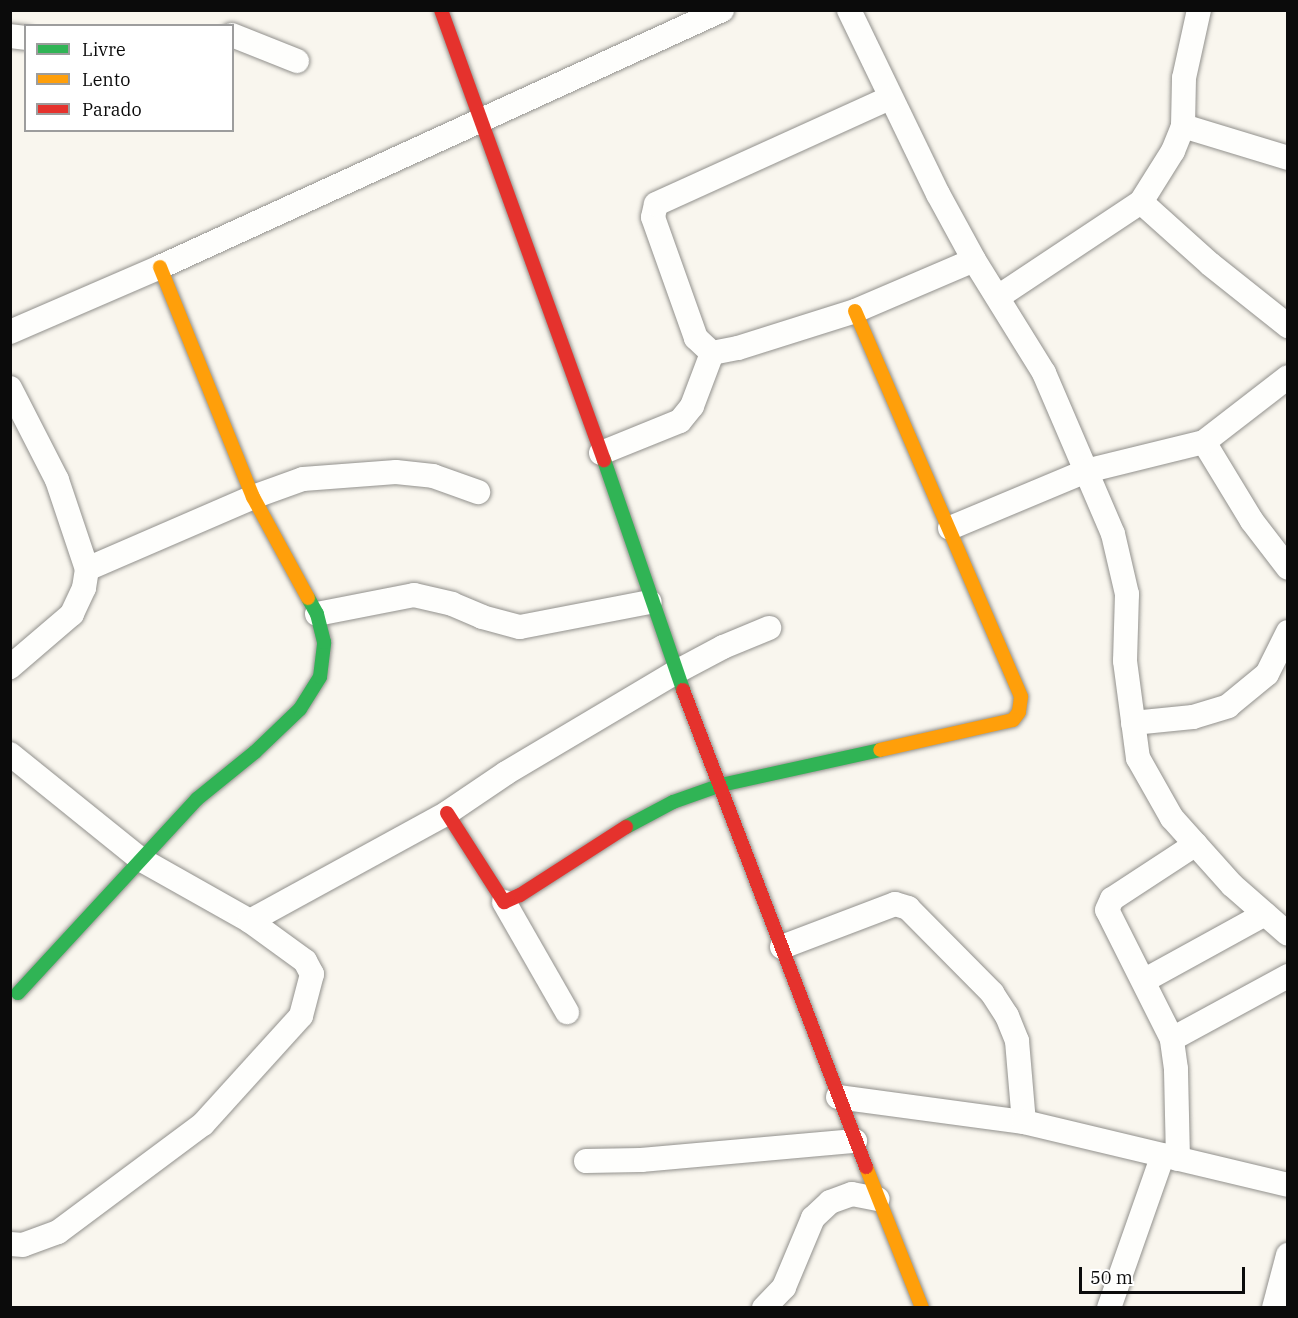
<!DOCTYPE html>
<html>
<head>
<meta charset="utf-8">
<style>
  body { margin:0 }
  #map { position:relative; width:1298px; height:1318px; overflow:hidden; background:#f9f6ee; font-family:"IBM Plex Serif",serif }
  div>[style] { position:absolute }
  .roads { filter:drop-shadow(0 0 2px #92918d) drop-shadow(0 0 2px #92918d) }
  .street>* { height:24px; margin:-12px; padding:0 12px; transform-origin:12px; border-radius:12px; background:#fefefc }
  .fast>* { height:14px; margin:-7px; padding:0 7px; transform-origin:7px; border-radius:7px; background:#30b455 }
  .slow>* { height:14px; margin:-7px; padding:0 7px; transform-origin:7px; border-radius:7px; background:#ff9f0a }
  .jam>* { height:14px; margin:-7px; padding:0 7px; transform-origin:7px; border-radius:7px; background:#e5322d }
  span { translate:-50% -50%; white-space:nowrap; text-align:center; line-height:1.15; -webkit-text-stroke:6px #fff; paint-order:stroke }
  .frame { position:absolute; inset:0; border:12px solid #0b0b0b; pointer-events:none }
  .legend { position:absolute; left:24px; top:24px; width:210px; height:108px; box-sizing:border-box; background:#fff; border:2px solid #9d9d9d; margin:0; padding:8px 10px; list-style:none; font-size:18px; color:#0b0b0b }
  .legend li { display:flex; align-items:center; gap:12px; height:30px }
  .legend b { width:30px; border:2px solid #9d9d9d }
  .scale { position:absolute; left:1079px; top:1267px; width:166px; height:27px; box-sizing:border-box; border:3px solid #0b0b0b; border-top:0; padding-left:8px; font-size:18px; line-height:21px; white-space:nowrap; color:#0b0b0b; -webkit-text-stroke:4px #fff; paint-order:stroke }
</style>
</head>
<body>
<div id="map">
  <div class="roads">
    <div class="street">
      <i style="left:849px;top:10px;width:204px;rotate:64.2deg"></i>
      <i style="left:938px;top:194px;width:75px;rotate:61.4deg"></i>
      <i style="left:974px;top:260px;width:133px;rotate:58.2deg"></i>
      <i style="left:1044px;top:373px;width:175px;rotate:66.8deg"></i>
      <i style="left:1113px;top:534px;width:62px;rotate:76.9deg"></i>
      <i style="left:1127px;top:594px;width:67px;rotate:91.7deg"></i>
      <i style="left:1125px;top:661px;width:98px;rotate:82.4deg"></i>
      <i style="left:1138px;top:758px;width:69px;rotate:60.5deg"></i>
      <i style="left:1172px;top:818px;width:90px;rotate:48.2deg"></i>
      <i style="left:1232px;top:885px;width:74px;rotate:41.2deg"></i>
      <i style="left:232px;top:35px;width:70px;rotate:21.8deg"></i>
      <i style="left:10px;top:36px;width:16px;rotate:7deg"></i>
      <i style="left:1183px;top:126px;width:110px;rotate:16.9deg"></i>
      <i style="left:1141px;top:202px;width:93px;rotate:41.9deg"></i>
      <i style="left:1210px;top:264px;width:100px;rotate:38.5deg"></i>
      <i style="left:998px;top:297px;width:172px;rotate:-33.6deg"></i>
      <i style="left:1141px;top:202px;width:60px;rotate:-57.9deg"></i>
      <i style="left:1173px;top:151px;width:27px;rotate:-68deg"></i>
      <i style="left:1183px;top:126px;width:48px;rotate:-88.8deg"></i>
      <i style="left:1184px;top:78px;width:70px;rotate:-77.6deg"></i>
      <i style="left:10px;top:332px;width:163px;rotate:-23.4deg"></i>
      <i style="left:160px;top:267px;width:618px;rotate:-24.57deg"></i>
      <i style="left:712px;top:353px;width:22px;rotate:-137deg"></i>
      <i style="left:696px;top:338px;width:128px;rotate:-109.6deg"></i>
      <i style="left:653px;top:217px;width:13px;rotate:-77deg"></i>
      <i style="left:656px;top:204px;width:257px;rotate:-24.4deg"></i>
      <i style="left:712px;top:353px;width:26px;rotate:-11deg"></i>
      <i style="left:738px;top:348px;width:123px;rotate:-17.5deg"></i>
      <i style="left:855px;top:311px;width:129px;rotate:-23.2deg"></i>
      <i style="left:10px;top:388px;width:103px;rotate:62.9deg"></i>
      <i style="left:57px;top:480px;width:94px;rotate:71.4deg"></i>
      <i style="left:87px;top:569px;width:19px;rotate:99deg"></i>
      <i style="left:84px;top:588px;width:29px;rotate:115deg"></i>
      <i style="left:72px;top:614px;width:82px;rotate:139.5deg"></i>
      <i style="left:1204px;top:442px;width:92px;rotate:58.7deg"></i>
      <i style="left:1252px;top:521px;width:59px;rotate:52.5deg"></i>
      <i style="left:601px;top:453px;width:85px;rotate:-22.1deg"></i>
      <i style="left:680px;top:421px;width:19px;rotate:-51deg"></i>
      <i style="left:692px;top:406px;width:57px;rotate:-69.3deg"></i>
      <i style="left:950px;top:528px;width:147px;rotate:-22.7deg"></i>
      <i style="left:1086px;top:471px;width:122px;rotate:-13.8deg"></i>
      <i style="left:1204px;top:442px;width:106px;rotate:-37.7deg"></i>
      <i style="left:87px;top:569px;width:181px;rotate:-23.4deg"></i>
      <i style="left:253px;top:497px;width:53px;rotate:-19.8deg"></i>
      <i style="left:303px;top:479px;width:93px;rotate:-4.3deg"></i>
      <i style="left:396px;top:472px;width:37px;rotate:6deg"></i>
      <i style="left:433px;top:476px;width:48px;rotate:19.6deg"></i>
      <i style="left:317px;top:614px;width:99px;rotate:-11.1deg"></i>
      <i style="left:414px;top:595px;width:39px;rotate:13deg"></i>
      <i style="left:452px;top:604px;width:33px;rotate:23deg"></i>
      <i style="left:482px;top:617px;width:39px;rotate:15deg"></i>
      <i style="left:520px;top:627px;width:132px;rotate:-10.9deg"></i>
      <i style="left:1133px;top:723px;width:60px;rotate:-5.7deg"></i>
      <i style="left:1193px;top:717px;width:37px;rotate:-17deg"></i>
      <i style="left:1228px;top:706px;width:50px;rotate:-39.4deg"></i>
      <i style="left:1267px;top:674px;width:47px;rotate:-63.4deg"></i>
      <i style="left:10px;top:754px;width:167px;rotate:38.9deg"></i>
      <i style="left:140px;top:859px;width:126px;rotate:29.4deg"></i>
      <i style="left:250px;top:921px;width:68px;rotate:36deg"></i>
      <i style="left:305px;top:961px;width:15px;rotate:62deg"></i>
      <i style="left:312px;top:974px;width:43px;rotate:104.7deg"></i>
      <i style="left:301px;top:1016px;width:146px;rotate:132.2deg"></i>
      <i style="left:203px;top:1124px;width:181px;rotate:143.3deg"></i>
      <i style="left:58px;top:1232px;width:37px;rotate:160deg"></i>
      <i style="left:23px;top:1245px;width:13px;rotate:-176deg"></i>
      <i style="left:504px;top:902px;width:127px;rotate:60.2deg"></i>
      <i style="left:250px;top:921px;width:225px;rotate:-28.7deg"></i>
      <i style="left:447px;top:813px;width:71px;rotate:-34.1deg"></i>
      <i style="left:506px;top:773px;width:198px;rotate:-30.7deg"></i>
      <i style="left:676px;top:672px;width:53px;rotate:-28deg"></i>
      <i style="left:723px;top:647px;width:50px;rotate:-22.4deg"></i>
      <i style="left:782px;top:947px;width:121px;rotate:-20.8deg"></i>
      <i style="left:895px;top:904px;width:14px;rotate:17deg"></i>
      <i style="left:908px;top:908px;width:120px;rotate:45.3deg"></i>
      <i style="left:992px;top:993px;width:27px;rotate:57deg"></i>
      <i style="left:1007px;top:1016px;width:27px;rotate:68deg"></i>
      <i style="left:1017px;top:1041px;width:81px;rotate:85.1deg"></i>
      <i style="left:1145px;top:980px;width:137px;rotate:-28.8deg"></i>
      <i style="left:1172px;top:1039px;width:132px;rotate:-28.5deg"></i>
      <i style="left:838px;top:1097px;width:188px;rotate:7.7deg"></i>
      <i style="left:1024px;top:1122px;width:271px;rotate:13.4deg"></i>
      <i style="left:1178px;top:1159px;width:90px;rotate:-91.3deg"></i>
      <i style="left:1176px;top:1069px;width:30px;rotate:-98deg"></i>
      <i style="left:1172px;top:1039px;width:144px;rotate:-116.7deg"></i>
      <i style="left:1107px;top:910px;width:12px;rotate:-66deg"></i>
      <i style="left:1112px;top:899px;width:100px;rotate:-33.2deg"></i>
      <i style="left:586px;top:1161px;width:55px;rotate:-1deg"></i>
      <i style="left:641px;top:1160px;width:215px;rotate:-5.1deg"></i>
      <i style="left:764px;top:1308px;width:29px;rotate:-46deg"></i>
      <i style="left:784px;top:1287px;width:75px;rotate:-67.2deg"></i>
      <i style="left:813px;top:1218px;width:23px;rotate:-43deg"></i>
      <i style="left:830px;top:1202px;width:23px;rotate:-20deg"></i>
      <i style="left:852px;top:1194px;width:26px;rotate:11deg"></i>
      <i style="left:1109px;top:1308px;width:162px;rotate:-70.6deg"></i>
      <i style="left:1274px;top:1308px;width:55px;rotate:-75.2deg"></i>
    </div>
    <div class="fast">
      <i style="left:604px;top:460px;width:243px;rotate:71deg"></i>
      <i style="left:626px;top:827px;width:53px;rotate:-28deg"></i>
      <i style="left:673px;top:802px;width:51px;rotate:-19.5deg"></i>
      <i style="left:721px;top:785px;width:163px;rotate:-12.4deg"></i>
      <i style="left:18px;top:993px;width:264px;rotate:-47.3deg"></i>
      <i style="left:197px;top:799px;width:75px;rotate:-39deg"></i>
      <i style="left:255px;top:752px;width:62px;rotate:-43.7deg"></i>
      <i style="left:300px;top:709px;width:38px;rotate:-58deg"></i>
      <i style="left:320px;top:677px;width:35px;rotate:-83deg"></i>
      <i style="left:324px;top:642px;width:29px;rotate:-104deg"></i>
      <i style="left:317px;top:614px;width:18px;rotate:-119deg"></i>
    </div>
    <div class="slow">
      <i style="left:160px;top:267px;width:248px;rotate:68deg"></i>
      <i style="left:253px;top:497px;width:115px;rotate:61.4deg"></i>
      <i style="left:855px;top:311px;width:420px;rotate:66.7deg"></i>
      <i style="left:1021px;top:697px;width:15px;rotate:98deg"></i>
      <i style="left:1019px;top:712px;width:10px;rotate:127deg"></i>
      <i style="left:1013px;top:720px;width:136px;rotate:167.3deg"></i>
      <i style="left:866px;top:1167px;width:152px;rotate:68.3deg"></i>
    </div>
    <div class="jam">
      <i style="left:441px;top:10px;width:479px;rotate:70.1deg"></i>
      <i style="left:683px;top:690px;width:511px;rotate:69.01deg"></i>
      <i style="left:447px;top:813px;width:106px;rotate:57.4deg"></i>
      <i style="left:504px;top:902px;width:17px;rotate:-24deg"></i>
      <i style="left:520px;top:895px;width:126px;rotate:-32.7deg"></i>
    </div>
  </div>
  <div class="frame"></div>
  <ul class="legend">
  <li><b style="height:8px;background:#30b455"></b>Livre</li>
  <li><b style="height:8px;background:#ff9f0a"></b>Lento</li>
  <li><b style="height:8px;background:#e5322d"></b>Parado</li>
  </ul>
  <div class="scale">50 m</div>
</div>
</body>
</html>
